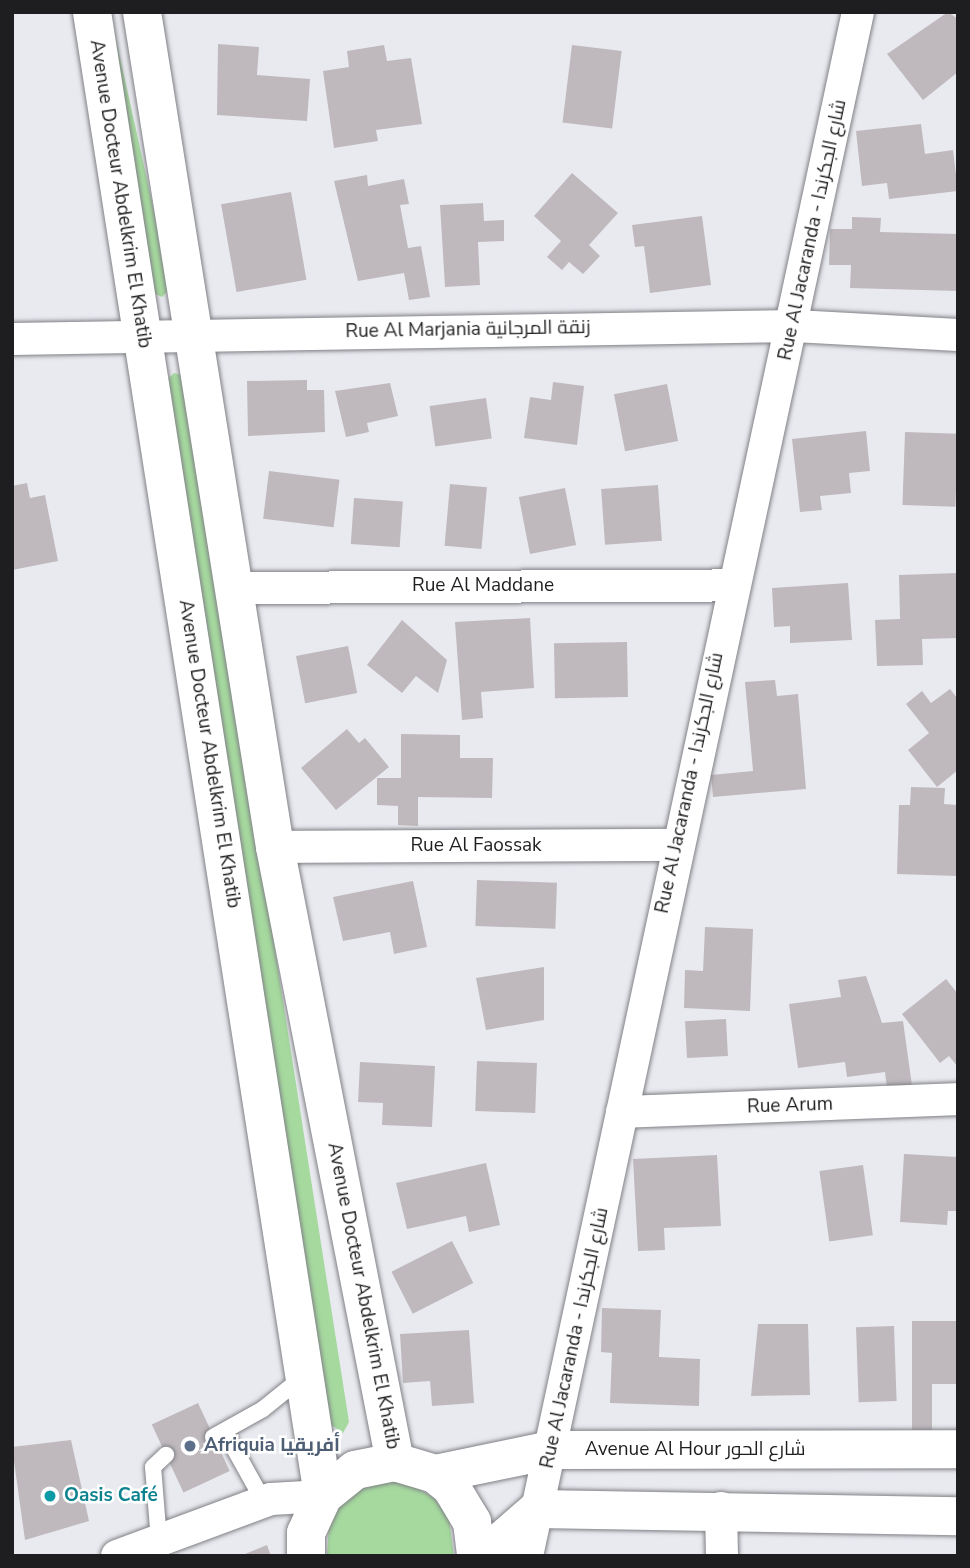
<!DOCTYPE html>
<html>
<head>
<meta charset="utf-8">
<style>
  body { margin:0 }
  #map { position:relative; width:970px; height:1568px; overflow:hidden; background:#e9eaf0; font-family:"Nunito Sans",Cairo,sans-serif }
  div>[style] { position:absolute }
  .green>* { inset:0; background:#a5d99e }
  .building>* { inset:0; background:#bfb9be; transform-origin:0 0 }
  .roads { filter:drop-shadow(0 0 2px #808186) drop-shadow(0 0 2px #808186) }
  .service>* { height:16px; margin:-8px; padding:0 8px; transform-origin:8px; border-radius:8px; background:#fff }
  .minor>* { height:32px; margin:-16px; padding:0 16px; transform-origin:16px; border-radius:16px; background:#fff }
  .tertiary>* { height:38px; margin:-19px; padding:0 19px; transform-origin:19px; border-radius:19px; background:#fff }
  .secondary>* { height:38px; margin:-19px; padding:0 19px; transform-origin:19px; border-radius:19px; background:#fff }
  .dots>* { width:19px; height:19px; translate:-50% -50%; box-sizing:border-box; border:4px solid #fff; border-radius:50% }
  span { translate:-50% -50%; white-space:nowrap; text-align:center; line-height:1.15; -webkit-text-stroke:5px #fff; paint-order:stroke }
  .street-label { font-size:19px; color:#1e1e20 }
  .service-label { font-size:19px; color:#4e5e75; font-weight:700 }
  .left { translate:0 -50%; text-align:left }
  .culture-label { font-size:19px; color:#0d838f; font-weight:700 }
  .frame { position:absolute; inset:0; border:14px solid #1e1e20; pointer-events:none }
</style>
</head>
<body>
<div id="map">
  <div class="green">
    <i style="clip-path:polygon(110px 12px,171px 288px,162px 297px,153px 293px)"></i>
    <i style="clip-path:polygon(174px 373px,182px 375px,234px 688px,349px 1422px,343px 1433px,331px 1425px,168px 379px)"></i>
    <i style="clip-path:polygon(387px 1481px,412px 1485px,434px 1498px,449px 1518px,454px 1556px,327px 1556px,329px 1525px,342px 1503px,362px 1487px)"></i>
  </div>
  <div class="building">
    <i style="clip-path:polygon(948px 12px,958px 19px,958px 72px,923px 100px,887px 54px)"></i>
    <i style="clip-path:polygon(218px 44px,259px 47px,257px 75px,310px 79px,307px 121px,217px 115px)"></i>
    <i style="clip-path:polygon(384px 45px,387px 61px,411px 58px,422px 124px,376px 130px,378px 141px,334px 148px,323px 71px,349px 67px,347px 51px)"></i>
    <i style="left:572px;top:45px;width:50px;height:78px;rotate:7deg"></i>
    <i style="clip-path:polygon(921px 124px,925px 154px,953px 150px,958px 191px,889px 199px,887px 183px,862px 186px,856px 131px)"></i>
    <i style="clip-path:polygon(572px 173px,618px 213px,589px 245px,600px 256px,583px 274px,569px 262px,562px 270px,547px 257px,561px 241px,534px 216px)"></i>
    <i style="clip-path:polygon(367px 175px,368px 186px,404px 179px,409px 204px,400px 205px,408px 248px,421px 246px,430px 297px,409px 300px,404px 273px,358px 281px,334px 181px)"></i>
    <i style="left:291px;top:192px;width:89px;height:71px;rotate:80deg"></i>
    <i style="clip-path:polygon(483px 203px,484px 221px,504px 220px,504px 241px,478px 242px,480px 285px,445px 287px,440px 205px)"></i>
    <i style="clip-path:polygon(702px 216px,711px 285px,650px 293px,644px 246px,635px 247px,632px 225px)"></i>
    <i style="clip-path:polygon(852px 217px,881px 218px,880px 232px,958px 234px,958px 291px,850px 288px,851px 265px,829px 265px,830px 229px,852px 229px)"></i>
    <i style="clip-path:polygon(307px 380px,307px 390px,324px 390px,325px 432px,248px 436px,247px 381px)"></i>
    <i style="clip-path:polygon(553px 382px,584px 386px,577px 445px,524px 438px,530px 397px,551px 400px)"></i>
    <i style="clip-path:polygon(390px 383px,398px 416px,367px 423px,369px 432px,346px 437px,335px 391px)"></i>
    <i style="left:667px;top:384px;width:58px;height:54px;rotate:79deg"></i>
    <i style="left:486px;top:398px;width:41px;height:57px;rotate:82deg"></i>
    <i style="clip-path:polygon(866px 431px,870px 471px,849px 473px,851px 493px,820px 496px,822px 510px,800px 512px,792px 439px)"></i>
    <i style="left:905px;top:432px;width:53px;height:73px;rotate:2deg"></i>
    <i style="left:269px;top:471px;width:71px;height:48px;rotate:7deg"></i>
    <i style="clip-path:polygon(27px 483px,30px 498px,45px 495px,58px 561px,12px 570px,12px 486px)"></i>
    <i style="left:450px;top:484px;width:37px;height:62px;rotate:5deg"></i>
    <i style="left:658px;top:485px;width:56px;height:57px;rotate:86deg"></i>
    <i style="left:565px;top:488px;width:58px;height:47px;rotate:79deg"></i>
    <i style="left:354px;top:498px;width:49px;height:46px;rotate:4deg"></i>
    <i style="clip-path:polygon(958px 573px,958px 638px,922px 639px,923px 665px,877px 666px,875px 620px,900px 619px,899px 575px)"></i>
    <i style="clip-path:polygon(848px 583px,852px 640px,790px 643px,790px 626px,774px 627px,772px 588px)"></i>
    <i style="clip-path:polygon(530px 618px,534px 688px,481px 692px,483px 718px,462px 720px,455px 622px)"></i>
    <i style="clip-path:polygon(402px 620px,447px 660px,438px 693px,416px 676px,402px 693px,367px 665px)"></i>
    <i style="left:627px;top:642px;width:55px;height:73px;rotate:89deg"></i>
    <i style="left:348px;top:646px;width:48px;height:53px;rotate:79deg"></i>
    <i style="clip-path:polygon(775px 680px,777px 696px,798px 694px,806px 789px,713px 797px,711px 775px,753px 771px,745px 682px)"></i>
    <i style="clip-path:polygon(950px 689px,958px 699px,958px 770px,937px 787px,908px 750px,929px 733px,906px 704px,922px 691px,931px 703px)"></i>
    <i style="clip-path:polygon(347px 729px,359px 743px,365px 738px,389px 767px,336px 810px,301px 768px)"></i>
    <i style="clip-path:polygon(401px 734px,460px 735px,460px 758px,493px 758px,492px 798px,418px 797px,418px 826px,398px 825px,398px 806px,377px 805px,377px 778px,401px 778px)"></i>
    <i style="clip-path:polygon(911px 787px,945px 788px,944px 804px,958px 805px,958px 876px,897px 874px,899px 805px,910px 805px)"></i>
    <i style="left:477px;top:880px;width:80px;height:46px;rotate:2deg"></i>
    <i style="clip-path:polygon(413px 881px,427px 947px,394px 954px,390px 932px,343px 941px,333px 897px)"></i>
    <i style="clip-path:polygon(705px 927px,753px 929px,750px 1011px,684px 1008px,685px 970px,703px 971px)"></i>
    <i style="clip-path:polygon(544px 967px,544px 1020px,486px 1030px,476px 978px)"></i>
    <i style="clip-path:polygon(866px 976px,882px 1023px,903px 1021px,913px 1093px,888px 1096px,885px 1072px,847px 1077px,845px 1062px,798px 1068px,789px 1004px,841px 997px,838px 980px)"></i>
    <i style="clip-path:polygon(946px 979px,958px 994px,958px 1067px,949px 1056px,940px 1063px,902px 1014px)"></i>
    <i style="left:726px;top:1019px;width:37px;height:41px;rotate:87deg"></i>
    <i style="left:477px;top:1061px;width:60px;height:50px;rotate:2deg"></i>
    <i style="clip-path:polygon(360px 1062px,435px 1066px,432px 1127px,382px 1125px,383px 1103px,358px 1102px)"></i>
    <i style="clip-path:polygon(904px 1154px,958px 1157px,958px 1211px,948px 1211px,947px 1225px,900px 1222px)"></i>
    <i style="clip-path:polygon(717px 1155px,721px 1226px,664px 1228px,665px 1250px,638px 1251px,633px 1159px)"></i>
    <i style="clip-path:polygon(486px 1163px,500px 1225px,469px 1232px,466px 1216px,407px 1229px,396px 1183px)"></i>
    <i style="left:863px;top:1165px;width:71px;height:44px;rotate:82deg"></i>
    <i style="left:452px;top:1241px;width:47px;height:68px;rotate:63deg"></i>
    <i style="clip-path:polygon(602px 1308px,661px 1310px,659px 1357px,700px 1359px,699px 1406px,610px 1403px,612px 1353px,601px 1352px)"></i>
    <i style="clip-path:polygon(912px 1321px,958px 1321px,958px 1384px,932px 1384px,932px 1430px,912px 1430px)"></i>
    <i style="clip-path:polygon(758px 1324px,808px 1324px,810px 1395px,751px 1396px)"></i>
    <i style="left:894px;top:1326px;width:75px;height:38px;rotate:88deg"></i>
    <i style="clip-path:polygon(469px 1330px,474px 1403px,432px 1406px,430px 1381px,403px 1383px,400px 1334px)"></i>
    <i style="left:198px;top:1403px;width:75px;height:51px;rotate:65deg"></i>
    <i style="clip-path:polygon(71px 1440px,89px 1521px,25px 1540px,12px 1447px)"></i>
    <i style="clip-path:polygon(267px 1545px,271px 1556px,240px 1556px)"></i>
  </div>
  <div class="roads">
    <div class="service">
      <i style="left:225px;top:1432px;width:80px;rotate:60.9deg"></i>
      <i style="left:213px;top:1437px;width:57px;rotate:-29.2deg"></i>
      <i style="left:263px;top:1409px;width:53px;rotate:-38.8deg"></i>
      <i style="left:159px;top:1541px;width:74px;rotate:-94.6deg"></i>
      <i style="left:153px;top:1467px;width:18px;rotate:-43deg"></i>
    </div>
    <div class="minor">
      <i style="left:12px;top:339px;width:783px;rotate:-0.95deg"></i>
      <i style="left:795px;top:326px;width:163px;rotate:3.2deg"></i>
      <i style="left:235px;top:588px;width:496px;rotate:-0.3deg"></i>
      <i style="left:275px;top:847px;width:402px;rotate:-0.3deg"></i>
      <i style="left:622px;top:1112px;width:336px;rotate:-2.2deg"></i>
      <i style="left:721px;top:1508px;width:48px;rotate:88.8deg"></i>
      <i style="left:117px;top:1556px;width:164px;rotate:-20.3deg"></i>
      <i style="left:271px;top:1499px;width:52px;rotate:-3.3deg"></i>
      <i style="left:527px;top:1556px;width:1579px;rotate:-77.9deg"></i>
    </div>
    <div class="tertiary">
      <i style="left:435px;top:1474px;width:118px;rotate:-11.7deg"></i>
      <i style="left:551px;top:1450px;width:407px;rotate:-0.1deg"></i>
      <i style="left:484px;top:1556px;width:72px;rotate:-41deg"></i>
      <i style="left:538px;top:1509px;width:420px;rotate:1deg"></i>
    </div>
    <div class="secondary">
      <i style="left:92px;top:12px;width:1502px;rotate:81.15deg"></i>
      <i style="left:142px;top:12px;width:846px;rotate:80.95deg"></i>
      <i style="left:275px;top:847px;width:627px;rotate:78.96deg"></i>
      <i style="left:306px;top:1556px;width:23px;rotate:-90deg"></i>
      <i style="left:306px;top:1533px;width:41px;rotate:-65.3deg"></i>
      <i style="left:323px;top:1496px;width:41px;rotate:-39.1deg"></i>
      <i style="left:355px;top:1470px;width:41px;rotate:-11.3deg"></i>
      <i style="left:395px;top:1462px;width:42px;rotate:16.7deg"></i>
      <i style="left:435px;top:1474px;width:21px;rotate:39deg"></i>
      <i style="left:451px;top:1487px;width:41px;rotate:59deg"></i>
      <i style="left:472px;top:1522px;width:34px;rotate:83deg"></i>
    </div>
  </div>
  <div class="dots">
    <i style="left:190px;top:1446px;background:#5c6f8a"></i>
    <i style="left:50px;top:1496px;background:#0f9aa8"></i>
  </div>
  <div class="street-label">
    <span style="left:120px;top:194px;rotate:81deg">Avenue Docteur Abdelkrim El Khatib</span>
    <span style="left:813px;top:230px;rotate:-78deg">Rue Al Jacaranda - شارع الجكرندا</span>
    <span style="left:468px;top:330px;rotate:-1deg">Rue Al Marjania زنقة المرجانية</span>
    <span style="left:483px;top:586px">Rue Al Maddane</span>
    <span style="left:209px;top:754px;rotate:81deg">Avenue Docteur Abdelkrim El Khatib</span>
    <span style="left:690px;top:783px;rotate:-78deg">Rue Al Jacaranda - شارع الجكرندا</span>
    <span style="left:476px;top:846px">Rue Al Faossak</span>
    <span style="left:790px;top:1106px;rotate:-2deg">Rue Arum</span>
    <span style="left:363px;top:1296px;rotate:79deg">Avenue Docteur Abdelkrim El Khatib</span>
    <span style="left:575px;top:1338px;rotate:-78deg">Rue Al Jacaranda - شارع الجكرندا</span>
    <span style="left:695px;top:1450px">Avenue Al Hour شارع الحور</span>
  </div>
  <div class="service-label">
    <span class="left" style="left:204px;top:1446px">Afriquia أفريقيا</span>
  </div>
  <div class="culture-label">
    <span class="left" style="left:64px;top:1496px">Oasis Café</span>
  </div>
  <div class="frame"></div>
</div>
</body>
</html>
